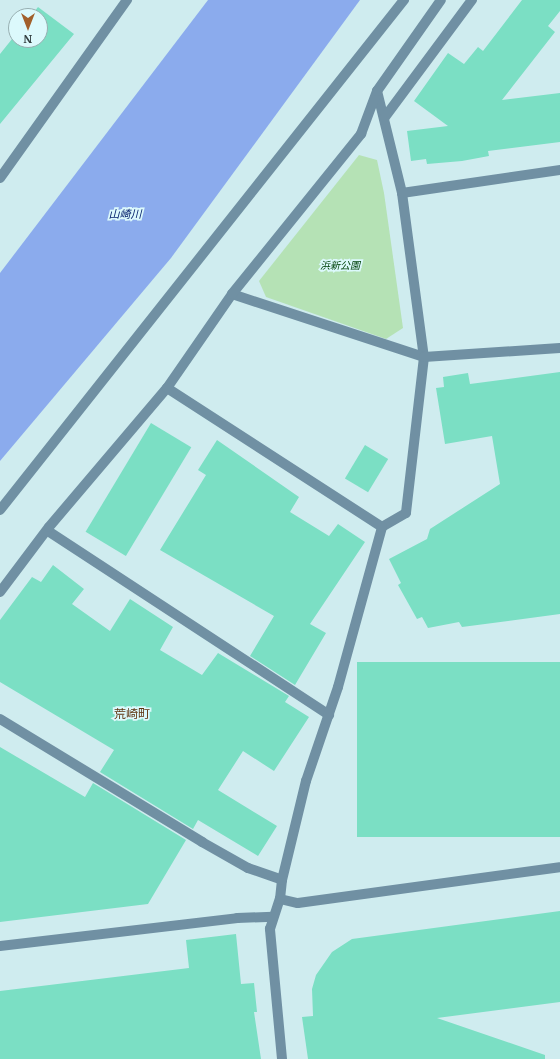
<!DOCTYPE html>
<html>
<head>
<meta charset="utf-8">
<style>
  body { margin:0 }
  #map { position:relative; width:560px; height:1059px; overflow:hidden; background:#cfecef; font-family:Merriweather,"Noto Sans JP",serif }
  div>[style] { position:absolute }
  .green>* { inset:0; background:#b5e2b5 }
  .water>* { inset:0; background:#8babed }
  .building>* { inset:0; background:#7bdfc4; transform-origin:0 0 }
  .minor>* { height:10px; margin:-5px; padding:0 5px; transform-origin:5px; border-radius:5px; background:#7090a3 }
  span { translate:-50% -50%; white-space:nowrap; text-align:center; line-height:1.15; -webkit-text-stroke:3.5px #dcf9fc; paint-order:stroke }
  .park-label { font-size:10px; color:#00430b; font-style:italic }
  .water-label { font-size:11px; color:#07236d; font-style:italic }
  .quarter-label { font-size:12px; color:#5e320d }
  .north { position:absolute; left:8px; top:8px; width:40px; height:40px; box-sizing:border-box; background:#dcf9fc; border:1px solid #98afb1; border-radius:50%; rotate:180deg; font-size:11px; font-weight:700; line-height:16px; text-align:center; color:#333f40 }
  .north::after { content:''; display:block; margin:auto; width:14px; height:18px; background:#a2602c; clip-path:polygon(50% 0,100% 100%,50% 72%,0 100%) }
</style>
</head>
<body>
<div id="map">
  <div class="green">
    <i style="clip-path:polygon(359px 155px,377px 160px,384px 193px,403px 328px,386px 339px,266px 297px,259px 281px)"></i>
  </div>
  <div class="water">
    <i style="clip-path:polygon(208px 0,360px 0,171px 258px,0 461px,0 273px)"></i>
  </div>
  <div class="building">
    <i style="clip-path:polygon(522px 0,560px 0,560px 11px,548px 26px,555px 32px,502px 100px,560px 93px,560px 142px,488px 151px,489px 156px,462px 161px,427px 164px,426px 159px,411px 161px,407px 131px,448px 126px,414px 101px,448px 53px,464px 64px,478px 47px,483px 51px)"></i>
    <i style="clip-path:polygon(38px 7px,74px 34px,0 124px,0 54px,16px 34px,16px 40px,40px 40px,40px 16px,31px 16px)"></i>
    <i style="clip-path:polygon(560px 372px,560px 614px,462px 627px,459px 622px,428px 628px,422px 617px,417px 619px,398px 585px,401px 583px,389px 559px,427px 539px,430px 529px,500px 484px,492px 436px,445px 444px,436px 388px,444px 387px,443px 377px,468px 373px,470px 384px)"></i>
    <i style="left:151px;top:423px;width:47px;height:127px;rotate:31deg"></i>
    <i style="clip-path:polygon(217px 440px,299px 497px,290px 512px,329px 536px,338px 524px,365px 542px,310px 624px,326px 633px,295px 685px,250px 656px,274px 616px,160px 550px,206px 475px,198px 470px)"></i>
    <i style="left:365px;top:445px;width:27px;height:39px;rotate:31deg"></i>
    <i style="clip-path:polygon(53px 565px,84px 589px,72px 604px,110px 631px,130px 599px,173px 627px,160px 650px,202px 675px,218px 653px,289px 696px,285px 702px,309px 717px,274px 771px,243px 751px,218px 790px,277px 826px,258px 856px,198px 820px,193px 829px,100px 772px,114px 750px,0 682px,0 620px,32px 577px,41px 582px)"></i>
    <i style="left:560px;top:662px;width:175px;height:203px;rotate:90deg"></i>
    <i style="clip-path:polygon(0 747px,85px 797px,93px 783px,186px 840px,148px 904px,0 922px)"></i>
    <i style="clip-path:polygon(560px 911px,560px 1002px,437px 1018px,545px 1055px,545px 1059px,308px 1059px,302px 1017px,313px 1016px,312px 989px,316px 975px,332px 952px,352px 939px)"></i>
    <i style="clip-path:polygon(236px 934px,241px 984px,254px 983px,257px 1012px,254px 1012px,261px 1059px,0 1059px,0 991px,189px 968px,186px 940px)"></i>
  </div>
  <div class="minor">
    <i style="left:377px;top:91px;width:105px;rotate:76.2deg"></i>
    <i style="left:402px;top:193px;width:165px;rotate:82.4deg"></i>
    <i style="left:424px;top:357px;width:157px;rotate:96.6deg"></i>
    <i style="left:406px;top:513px;width:28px;rotate:150deg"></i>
    <i style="left:385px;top:117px;width:146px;rotate:-53.4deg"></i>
    <i style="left:0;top:178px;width:219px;rotate:-54.5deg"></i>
    <i style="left:402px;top:193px;width:160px;rotate:-8.3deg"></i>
    <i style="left:232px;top:294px;width:202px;rotate:18.2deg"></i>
    <i style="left:424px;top:357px;width:136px;rotate:-3.8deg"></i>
    <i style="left:0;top:510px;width:651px;rotate:-51.62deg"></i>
    <i style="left:48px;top:531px;width:336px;rotate:33.2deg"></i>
    <i style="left:0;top:592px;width:81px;rotate:-53deg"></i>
    <i style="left:49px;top:527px;width:182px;rotate:-49.7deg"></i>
    <i style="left:0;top:719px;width:237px;rotate:31.3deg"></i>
    <i style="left:202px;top:842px;width:53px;rotate:29.5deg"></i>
    <i style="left:248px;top:868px;width:36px;rotate:19deg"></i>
    <i style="left:280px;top:899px;width:18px;rotate:13deg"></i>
    <i style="left:298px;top:903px;width:264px;rotate:-7.8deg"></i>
    <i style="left:0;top:946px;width:239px;rotate:-6.7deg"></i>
    <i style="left:237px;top:918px;width:36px;rotate:-2deg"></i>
    <i style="left:282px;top:1059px;width:131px;rotate:-95.3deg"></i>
    <i style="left:270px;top:929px;width:32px;rotate:-72deg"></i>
    <i style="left:280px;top:899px;width:19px;rotate:-84deg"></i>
    <i style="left:282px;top:880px;width:102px;rotate:-76.4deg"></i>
    <i style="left:306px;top:781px;width:99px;rotate:-71.2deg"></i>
    <i style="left:338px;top:687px;width:166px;rotate:-74.6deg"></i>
    <i style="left:382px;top:527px;width:256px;rotate:-147.1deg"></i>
    <i style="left:167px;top:388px;width:114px;rotate:-55.3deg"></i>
    <i style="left:232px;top:294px;width:206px;rotate:-51.1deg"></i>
    <i style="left:361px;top:134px;width:46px;rotate:-69.6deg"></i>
    <i style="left:377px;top:91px;width:111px;rotate:-54.9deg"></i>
  </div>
  <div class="park-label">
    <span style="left:340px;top:266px">浜新公園</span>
  </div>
  <div class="water-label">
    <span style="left:125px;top:214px">山崎川</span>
  </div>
  <div class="quarter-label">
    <span style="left:132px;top:714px">荒崎町</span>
  </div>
  <div class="north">N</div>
</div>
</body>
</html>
